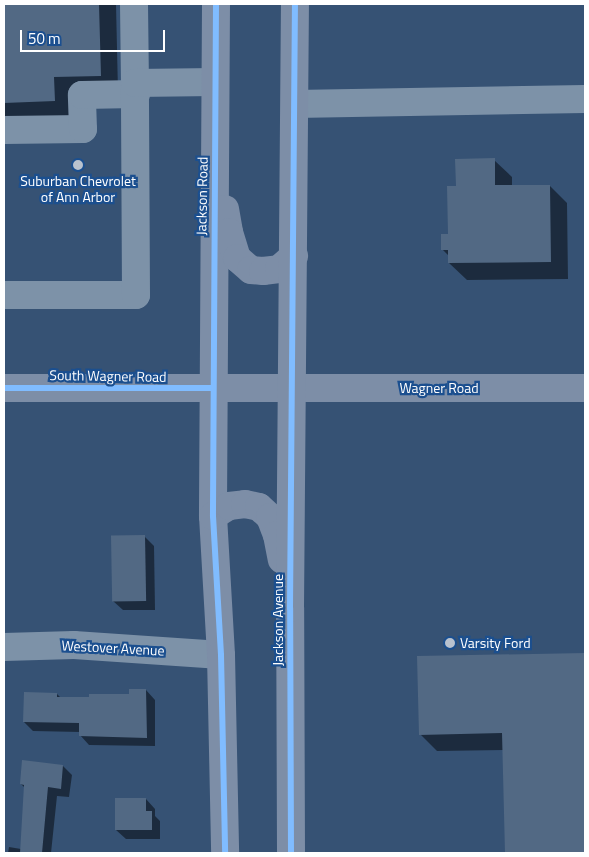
<!DOCTYPE html>
<html>
<head>
<meta charset="utf-8">
<style>
  body { margin:0 }
  #map { position:relative; width:589px; height:857px; overflow:hidden; background:#365274; font-family:"Titillium Web",sans-serif }
  div>[style] { position:absolute }
  .shadow>* { inset:0; background:#0007 }
  .building>* { inset:0; background:#526984; transform-origin:0 0 }
  .minor>* { height:28px; margin:-14px; padding:0 14px; transform-origin:14px; border-radius:14px; background:#7d92a8 }
  .major>* { height:28px; margin:-14px; padding:0 14px; transform-origin:14px; border-radius:14px; background:#7d8ea7 }
  .cycleway>* { height:6px; margin:-3px; padding:0 3px; transform-origin:3px; border-radius:3px; background:#80bcff }
  .dots>* { width:14px; height:14px; translate:-50% -50%; box-sizing:border-box; border:2px solid #1b4f8f; border-radius:50% }
  span { translate:-50% -50%; white-space:nowrap; text-align:center; line-height:1.15; -webkit-text-stroke:4.5px #1b4f8f; paint-order:stroke }
  .poi-label { font-size:14px; color:#fff }
  .left { translate:0 -50%; text-align:left }
  .street-label { font-size:14px; color:#fff }
  .frame { position:absolute; inset:0; border:5px solid #fff; pointer-events:none }
  .scale { position:absolute; left:20px; top:30px; width:145px; height:22px; box-sizing:border-box; border:2px solid #fff; border-top:0; padding-left:6px; font-size:15px; line-height:18px; white-space:nowrap; color:#fff; -webkit-text-stroke:4px #1b4f8f; paint-order:stroke }
</style>
</head>
<body>
<div id="map">
  <div class="shadow">
    <i style="clip-path:polygon(4px 4px,116px 4px,118px 92px,71px 118px,4px 120px)"></i>
    <i style="clip-path:polygon(494px 160px,512px 177px,512px 187px,550px 186px,567px 203px,568px 279px,467px 280px,449px 263px,449px 256px,442px 249px,449px 235px,457px 187px)"></i>
    <i style="clip-path:polygon(145px 537px,154px 546px,155px 610px,123px 610px,113px 601px)"></i>
    <i style="clip-path:polygon(585px 654px,585px 853px,506px 853px,504px 750px,437px 751px,420px 734px,418px 658px)"></i>
    <i style="clip-path:polygon(146px 690px,155px 700px,155px 746px,89px 745px,80px 735px,80px 732px,33px 731px,24px 722px,57px 694px,61px 698px,90px 698px,130px 695px)"></i>
    <i style="clip-path:polygon(63px 766px,72px 775px,69px 797px,57px 796px,51px 853px,8px 853px,9px 847px,21px 849px,25px 788px,21px 784px)"></i>
    <i style="clip-path:polygon(146px 799px,155px 809px,155px 816px,160px 821px,160px 839px,126px 839px,116px 830px)"></i>
  </div>
  <div class="building">
    <i style="clip-path:polygon(4px 4px,99px 4px,101px 76px,54px 77px,55px 101px,4px 103px)"></i>
    <i style="clip-path:polygon(495px 158px,495px 185px,550px 185px,551px 262px,448px 263px,448px 250px,441px 250px,441px 234px,448px 234px,447px 186px,456px 186px,455px 159px)"></i>
    <i style="left:145px;top:535px;width:66px;height:34px;rotate:89deg"></i>
    <i style="clip-path:polygon(585px 653px,585px 853px,505px 853px,502px 733px,419px 735px,417px 656px)"></i>
    <i style="clip-path:polygon(129px 689px,146px 689px,147px 738px,79px 736px,79px 723px,23px 722px,24px 692px,57px 693px,57px 697px,89px 697px,89px 694px,129px 694px)"></i>
    <i style="clip-path:polygon(22px 760px,63px 765px,61px 789px,48px 787px,42px 853px,20px 853px,24px 785px,20px 784px)"></i>
    <i style="clip-path:polygon(115px 798px,146px 798px,146px 811px,152px 811px,152px 830px,115px 830px)"></i>
  </div>
  <div class="minor">
    <i style="left:134px;top:4px;width:79px;rotate:89.3deg"></i>
    <i style="left:295px;top:104px;width:290px;rotate:-1deg"></i>
    <i style="left:4px;top:130px;width:79px;rotate:-0.7deg"></i>
    <i style="left:83px;top:129px;width:34px;rotate:-92deg"></i>
    <i style="left:82px;top:95px;width:54px;rotate:-1.1deg"></i>
    <i style="left:4px;top:295px;width:132px"></i>
    <i style="left:136px;top:295px;width:212px;rotate:-90.3deg"></i>
    <i style="left:135px;top:83px;width:80px;rotate:-0.7deg"></i>
    <i style="left:4px;top:647px;width:70px;rotate:-1.6deg"></i>
    <i style="left:74px;top:645px;width:147px;rotate:3.9deg"></i>
  </div>
  <div class="major">
    <i style="left:216px;top:4px;width:512px;rotate:90.34deg"></i>
    <i style="left:213px;top:516px;width:139px;rotate:86.7deg"></i>
    <i style="left:221px;top:655px;width:198px;rotate:88.8deg"></i>
    <i style="left:225px;top:209px;width:23px;rotate:80deg"></i>
    <i style="left:229px;top:232px;width:27px;rotate:73deg"></i>
    <i style="left:237px;top:258px;width:18px;rotate:41deg"></i>
    <i style="left:251px;top:270px;width:12px;rotate:5deg"></i>
    <i style="left:263px;top:271px;width:16px;rotate:-7deg"></i>
    <i style="left:279px;top:269px;width:20px;rotate:-41deg"></i>
    <i style="left:4px;top:388px;width:581px"></i>
    <i style="left:213px;top:516px;width:19px;rotate:-32deg"></i>
    <i style="left:229px;top:506px;width:16px;rotate:-7deg"></i>
    <i style="left:245px;top:504px;width:14px;rotate:12deg"></i>
    <i style="left:259px;top:507px;width:15px;rotate:42deg"></i>
    <i style="left:270px;top:517px;width:19px;rotate:69deg"></i>
    <i style="left:277px;top:535px;width:25px;rotate:79deg"></i>
    <i style="left:291px;top:853px;width:245px;rotate:-90.2deg"></i>
    <i style="left:290px;top:608px;width:604px;rotate:-89.53deg"></i>
  </div>
  <div class="cycleway">
    <i style="left:216px;top:4px;width:512px;rotate:90.34deg"></i>
    <i style="left:213px;top:516px;width:139px;rotate:86.7deg"></i>
    <i style="left:221px;top:655px;width:198px;rotate:88.8deg"></i>
    <i style="left:4px;top:388px;width:209px"></i>
    <i style="left:291px;top:853px;width:245px;rotate:-90.2deg"></i>
    <i style="left:290px;top:608px;width:604px;rotate:-89.53deg"></i>
  </div>
  <div class="dots">
    <i style="left:78px;top:165px;background:#b9c2ce"></i>
    <i style="left:450px;top:643px;background:#b9c2ce"></i>
  </div>
  <div class="poi-label">
    <span style="left:78px;top:189px">Suburban Chevrolet<br>of Ann Arbor</span>
    <span class="left" style="left:460px;top:643px">Varsity Ford</span>
  </div>
  <div class="street-label">
    <span style="left:202px;top:196px;rotate:-89deg">Jackson Road</span>
    <span style="left:108px;top:376px;rotate:1deg">South Wagner Road</span>
    <span style="left:439px;top:388px">Wagner Road</span>
    <span style="left:278px;top:620px;rotate:-90deg">Jackson Avenue</span>
    <span style="left:113px;top:648px;rotate:3deg">Westover Avenue</span>
  </div>
  <div class="frame"></div>
  <div class="scale">50 m</div>
</div>
</body>
</html>
